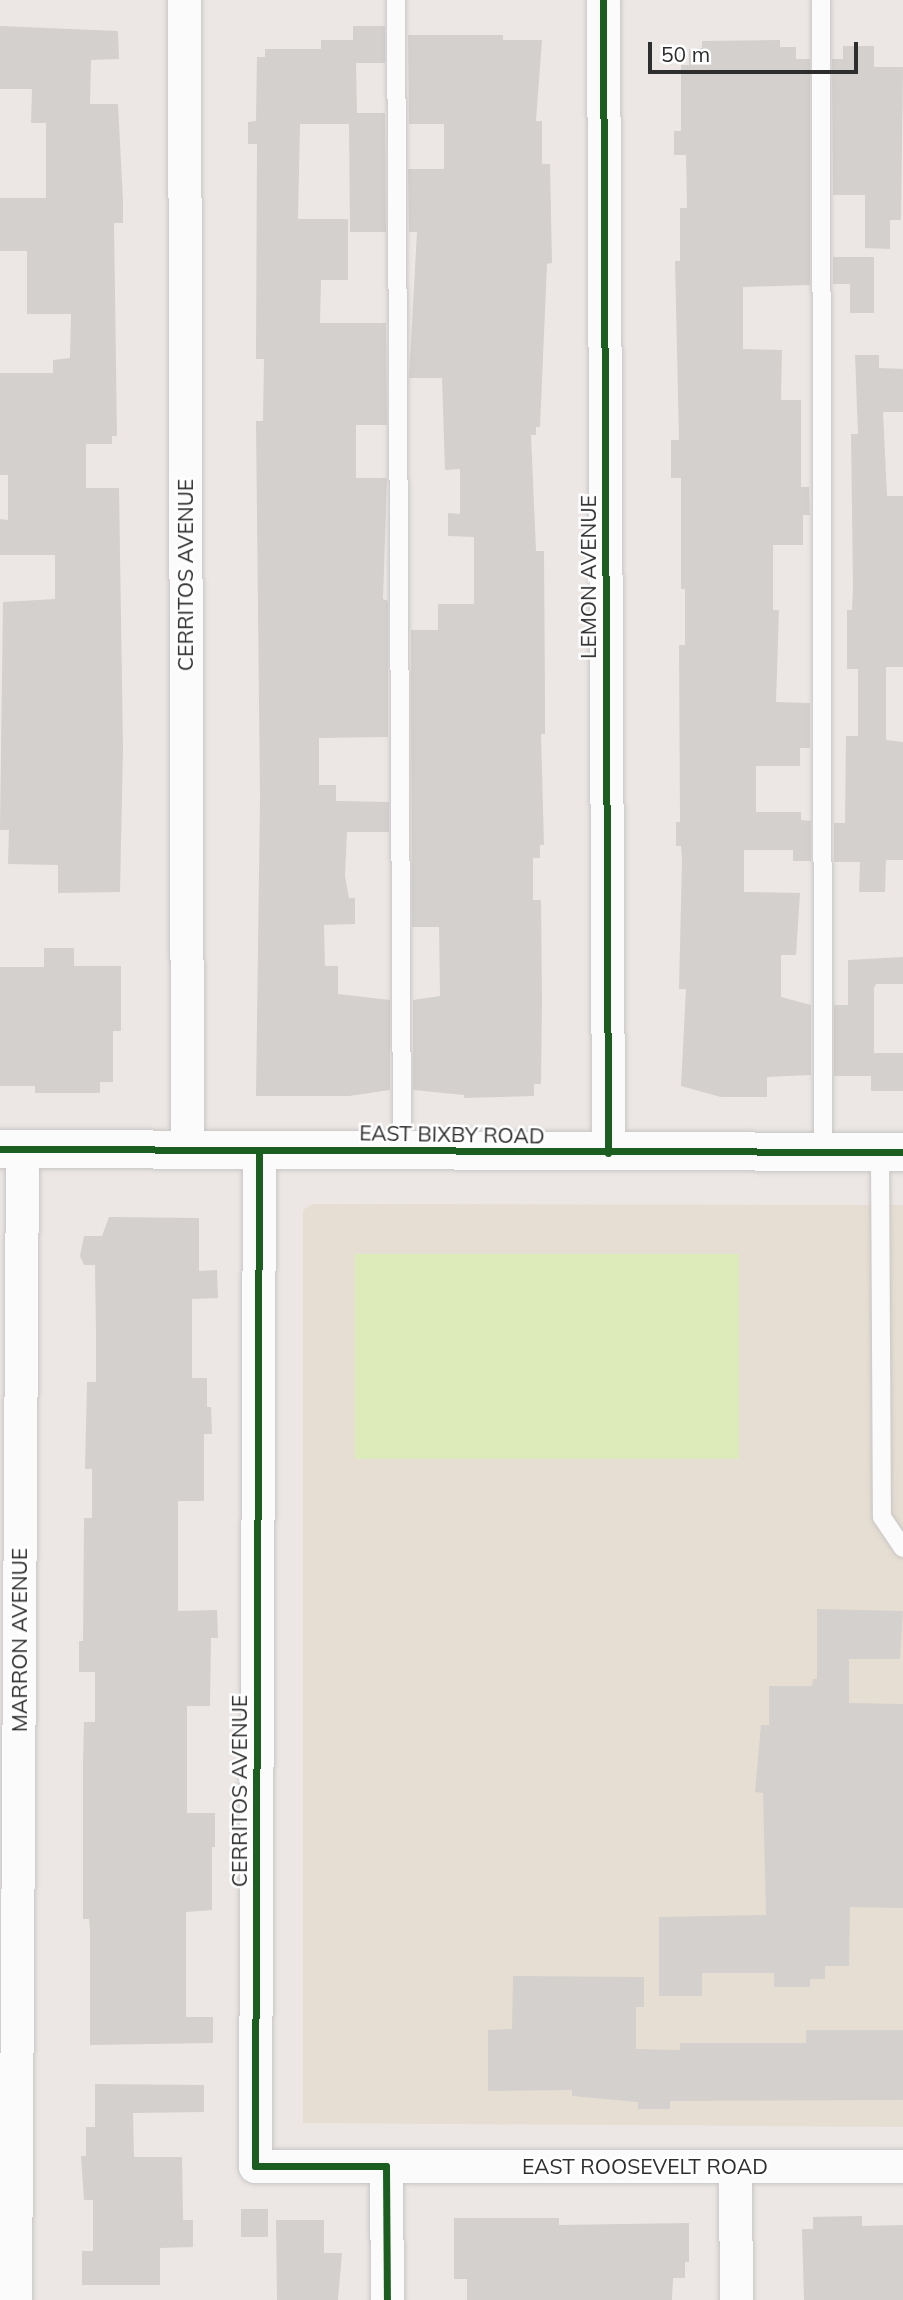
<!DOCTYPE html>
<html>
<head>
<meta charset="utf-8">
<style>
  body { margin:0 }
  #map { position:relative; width:903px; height:2300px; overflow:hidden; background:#ece7e4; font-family:Mulish,sans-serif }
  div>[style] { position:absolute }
  .education>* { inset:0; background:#e6ded2 }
  .pitch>* { inset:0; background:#ddeaba; transform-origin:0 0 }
  .building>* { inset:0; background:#d3d0cd; transform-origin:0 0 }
  .roads { filter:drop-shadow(0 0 2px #c8c6c6) drop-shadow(0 0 2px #c8c6c6) }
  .service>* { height:18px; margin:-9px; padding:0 9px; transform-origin:9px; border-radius:9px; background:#fcfbfb }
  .minor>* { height:33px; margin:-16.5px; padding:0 16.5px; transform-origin:16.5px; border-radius:16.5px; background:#fcfbfb }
  .tertiary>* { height:38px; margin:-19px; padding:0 19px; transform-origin:19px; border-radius:19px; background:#fcfbfb }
  .cycleway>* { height:7px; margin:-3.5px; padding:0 3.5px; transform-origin:3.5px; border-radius:3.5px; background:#1b5e20 }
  span { translate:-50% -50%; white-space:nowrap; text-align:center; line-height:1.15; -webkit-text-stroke:5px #fff; paint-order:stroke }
  .street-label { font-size:21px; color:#2e2e2e }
  .scale { position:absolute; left:648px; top:42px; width:210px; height:32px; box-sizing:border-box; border:4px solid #2e2e2e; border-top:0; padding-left:9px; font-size:21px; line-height:24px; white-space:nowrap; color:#2e2e2e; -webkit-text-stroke:5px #fff; paint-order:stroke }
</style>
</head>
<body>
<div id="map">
  <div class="education">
    <i style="clip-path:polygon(313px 1204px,903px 1205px,903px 2127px,303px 2123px,303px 1210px)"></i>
  </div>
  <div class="pitch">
    <i style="left:355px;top:1254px;width:384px;height:205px"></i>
  </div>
  <div class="building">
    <i style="clip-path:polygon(0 26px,118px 31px,119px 59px,91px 60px,90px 104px,118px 104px,123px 201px,123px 223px,114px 223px,117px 436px,112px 436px,112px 444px,86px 444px,86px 488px,119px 488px,123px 749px,120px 892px,58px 893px,58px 865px,8px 864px,9px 830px,0 830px,3px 602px,55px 599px,55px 555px,0 555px,0 519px,8px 520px,8px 475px,0 475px,0 373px,53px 373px,53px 360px,70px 358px,71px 314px,27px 314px,27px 251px,0 251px,0 198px,46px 198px,46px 123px,31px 123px,32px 89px,0 89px)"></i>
    <i style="clip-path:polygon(353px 26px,385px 26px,385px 63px,356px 63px,357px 113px,385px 113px,386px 232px,350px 232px,349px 124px,300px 124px,298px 219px,348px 219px,348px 280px,321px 280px,320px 323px,386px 323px,387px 425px,356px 425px,356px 478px,387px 478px,383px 599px,388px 601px,388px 737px,319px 738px,319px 785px,336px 785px,336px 801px,389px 802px,389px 832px,347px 832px,345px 876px,349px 898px,355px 898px,355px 924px,324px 925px,325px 966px,338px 966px,338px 994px,390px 1000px,390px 1090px,349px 1096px,256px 1096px,260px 798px,256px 421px,263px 421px,264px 359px,256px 359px,257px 144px,248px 144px,248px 122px,256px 121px,257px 57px,265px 57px,265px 49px,321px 49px,321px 40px,353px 40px)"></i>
    <i style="clip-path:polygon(408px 35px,503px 35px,503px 40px,542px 40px,536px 121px,542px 121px,542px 164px,550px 164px,552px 263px,547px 264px,540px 427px,536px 427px,536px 435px,531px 435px,536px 551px,544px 551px,545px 697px,545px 734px,541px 734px,544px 845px,540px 845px,540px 858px,533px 858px,533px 900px,541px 900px,542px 1000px,541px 1084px,534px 1084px,534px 1096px,464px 1098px,464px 1095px,413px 1090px,413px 1000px,440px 996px,439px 927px,412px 927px,411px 630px,438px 630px,438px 604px,474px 604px,474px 537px,448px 536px,448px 513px,460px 514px,460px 469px,445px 470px,442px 378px,409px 378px,417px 232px,409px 232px,408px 169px,444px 169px,444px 124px,409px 124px)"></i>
    <i style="clip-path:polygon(780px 40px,780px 47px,796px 47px,796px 59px,810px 59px,810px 285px,743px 287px,743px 349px,782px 350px,781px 400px,801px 400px,801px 487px,809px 487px,810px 515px,803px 515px,803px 545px,773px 545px,773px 610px,779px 610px,776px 702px,810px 703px,810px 748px,800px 748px,800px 766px,756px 766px,756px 812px,801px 812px,801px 820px,811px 821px,811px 861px,793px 861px,793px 850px,744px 850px,744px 892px,800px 893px,796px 955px,781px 955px,781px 997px,811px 1005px,811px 1075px,767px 1077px,767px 1097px,721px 1097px,681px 1086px,686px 989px,679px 989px,682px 860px,681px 846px,676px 846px,676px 822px,680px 822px,679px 645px,685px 645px,685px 589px,681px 589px,681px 478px,671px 478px,671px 440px,679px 440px,675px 261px,680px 261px,680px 208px,687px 208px,686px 155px,674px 155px,674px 131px,681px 131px,681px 65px,689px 65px,689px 49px,702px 48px,702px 41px)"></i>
    <i style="clip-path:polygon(843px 46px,874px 46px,874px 67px,903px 67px,901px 220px,890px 220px,890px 249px,865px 248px,865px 195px,833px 195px,832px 59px,843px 59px)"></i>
    <i style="clip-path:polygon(833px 257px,874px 257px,874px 313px,850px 313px,850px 284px,833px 284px)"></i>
    <i style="clip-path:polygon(855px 355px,879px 355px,879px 368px,903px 369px,903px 412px,883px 412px,887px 496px,903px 496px,903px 667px,886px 667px,886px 740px,903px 742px,903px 860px,886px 860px,885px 892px,859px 892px,860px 862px,834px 862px,834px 823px,845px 823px,846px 736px,858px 736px,858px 669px,847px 669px,847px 610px,852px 610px,853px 587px,851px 434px,858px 434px)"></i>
    <i style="clip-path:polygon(44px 948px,74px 948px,74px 966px,121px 966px,121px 1031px,113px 1031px,113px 1082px,100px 1082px,100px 1093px,35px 1093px,35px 1086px,0 1086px,0 967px,44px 967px)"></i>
    <i style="clip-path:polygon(903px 957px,903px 984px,876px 984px,874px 988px,874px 1053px,903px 1053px,903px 1091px,871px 1091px,871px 1076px,834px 1076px,834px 1005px,848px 1005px,848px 960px)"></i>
    <i style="clip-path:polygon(109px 1217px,199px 1218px,199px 1271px,217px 1270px,218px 1298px,192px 1299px,192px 1378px,207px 1378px,207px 1407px,211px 1407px,212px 1434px,204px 1434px,204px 1501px,178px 1501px,178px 1611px,217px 1610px,218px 1638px,211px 1638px,210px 1706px,187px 1706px,187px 1813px,215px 1813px,215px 1847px,212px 1847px,212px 1910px,186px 1912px,186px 2017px,213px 2017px,213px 2043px,90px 2045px,90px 1931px,89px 1919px,83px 1919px,83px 1762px,84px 1722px,95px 1722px,95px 1672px,79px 1672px,79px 1641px,83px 1641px,84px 1518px,92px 1518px,92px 1469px,85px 1469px,87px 1382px,96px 1382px,96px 1333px,95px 1265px,84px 1265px,80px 1256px,84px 1236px,102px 1236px)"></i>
    <i style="clip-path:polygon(817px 1609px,903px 1611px,900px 1659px,849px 1659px,849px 1703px,903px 1704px,903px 1908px,850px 1907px,849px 1966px,825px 1966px,825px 1979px,810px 1979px,810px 1987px,774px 1987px,774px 1973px,702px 1973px,702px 1996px,659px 1996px,659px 1917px,766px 1915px,763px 1793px,755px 1792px,761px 1725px,769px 1725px,769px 1686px,812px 1686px,813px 1679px,817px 1679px)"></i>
    <i style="clip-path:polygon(513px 1976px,644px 1977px,644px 2007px,636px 2007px,636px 2049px,680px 2050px,680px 2043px,806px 2043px,806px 2030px,903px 2030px,903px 2100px,670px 2101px,670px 2109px,638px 2109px,638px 2102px,572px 2096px,572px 2090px,488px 2091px,488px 2030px,512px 2029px)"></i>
    <i style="clip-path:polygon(95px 2084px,204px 2085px,204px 2112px,133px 2113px,134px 2157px,182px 2157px,183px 2220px,193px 2220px,193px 2247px,160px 2248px,160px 2285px,82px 2285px,82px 2251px,93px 2251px,93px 2200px,84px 2200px,81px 2156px,86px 2156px,86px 2127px,95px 2127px)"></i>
    <i style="left:241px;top:2209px;width:27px;height:28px"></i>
    <i style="clip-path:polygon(862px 2216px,862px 2226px,903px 2225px,903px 2300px,804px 2300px,802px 2229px,813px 2229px,813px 2217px)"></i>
    <i style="clip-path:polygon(454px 2218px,559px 2218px,559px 2225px,689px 2223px,689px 2262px,685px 2262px,685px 2278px,673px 2278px,672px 2300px,467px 2300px,467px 2279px,454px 2279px)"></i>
    <i style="clip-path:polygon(276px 2220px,324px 2220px,324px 2253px,342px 2253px,338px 2300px,277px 2300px)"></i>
  </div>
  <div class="roads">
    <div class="service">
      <i style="left:396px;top:0;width:1151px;rotate:89.7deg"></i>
      <i style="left:821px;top:0;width:1152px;rotate:89.9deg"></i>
      <i style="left:880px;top:1152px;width:365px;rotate:89.7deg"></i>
      <i style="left:882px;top:1517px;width:37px;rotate:56deg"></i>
    </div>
    <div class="minor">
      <i style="left:184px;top:0;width:1150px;rotate:89.85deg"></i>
      <i style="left:603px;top:0;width:1153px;rotate:89.75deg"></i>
      <i style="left:259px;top:1151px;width:1015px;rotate:90.23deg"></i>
      <i style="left:255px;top:2166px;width:131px"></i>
      <i style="left:386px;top:2166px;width:134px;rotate:89.6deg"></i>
      <i style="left:386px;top:2166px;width:517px"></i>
      <i style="left:735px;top:2166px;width:134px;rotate:89.6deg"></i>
      <i style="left:15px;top:2300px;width:1151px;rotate:-89.65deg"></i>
    </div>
    <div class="tertiary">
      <i style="left:0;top:1149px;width:903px;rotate:0.19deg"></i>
    </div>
  </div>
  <div class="cycleway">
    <i style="left:603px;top:0;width:1153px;rotate:89.75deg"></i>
    <i style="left:0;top:1149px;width:903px;rotate:0.19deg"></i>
    <i style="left:259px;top:1151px;width:1015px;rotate:90.23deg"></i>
    <i style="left:255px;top:2166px;width:131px"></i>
    <i style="left:386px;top:2166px;width:134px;rotate:89.6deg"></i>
  </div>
  <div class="street-label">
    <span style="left:185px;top:575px;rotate:-90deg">CERRITOS AVENUE</span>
    <span style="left:588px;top:577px;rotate:-90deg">LEMON AVENUE</span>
    <span style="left:452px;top:1134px;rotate:1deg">EAST BIXBY ROAD</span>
    <span style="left:19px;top:1640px;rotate:-90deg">MARRON AVENUE</span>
    <span style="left:239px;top:1791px;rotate:-90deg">CERRITOS AVENUE</span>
    <span style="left:645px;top:2166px">EAST ROOSEVELT ROAD</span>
  </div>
  <div class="scale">50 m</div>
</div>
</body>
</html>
